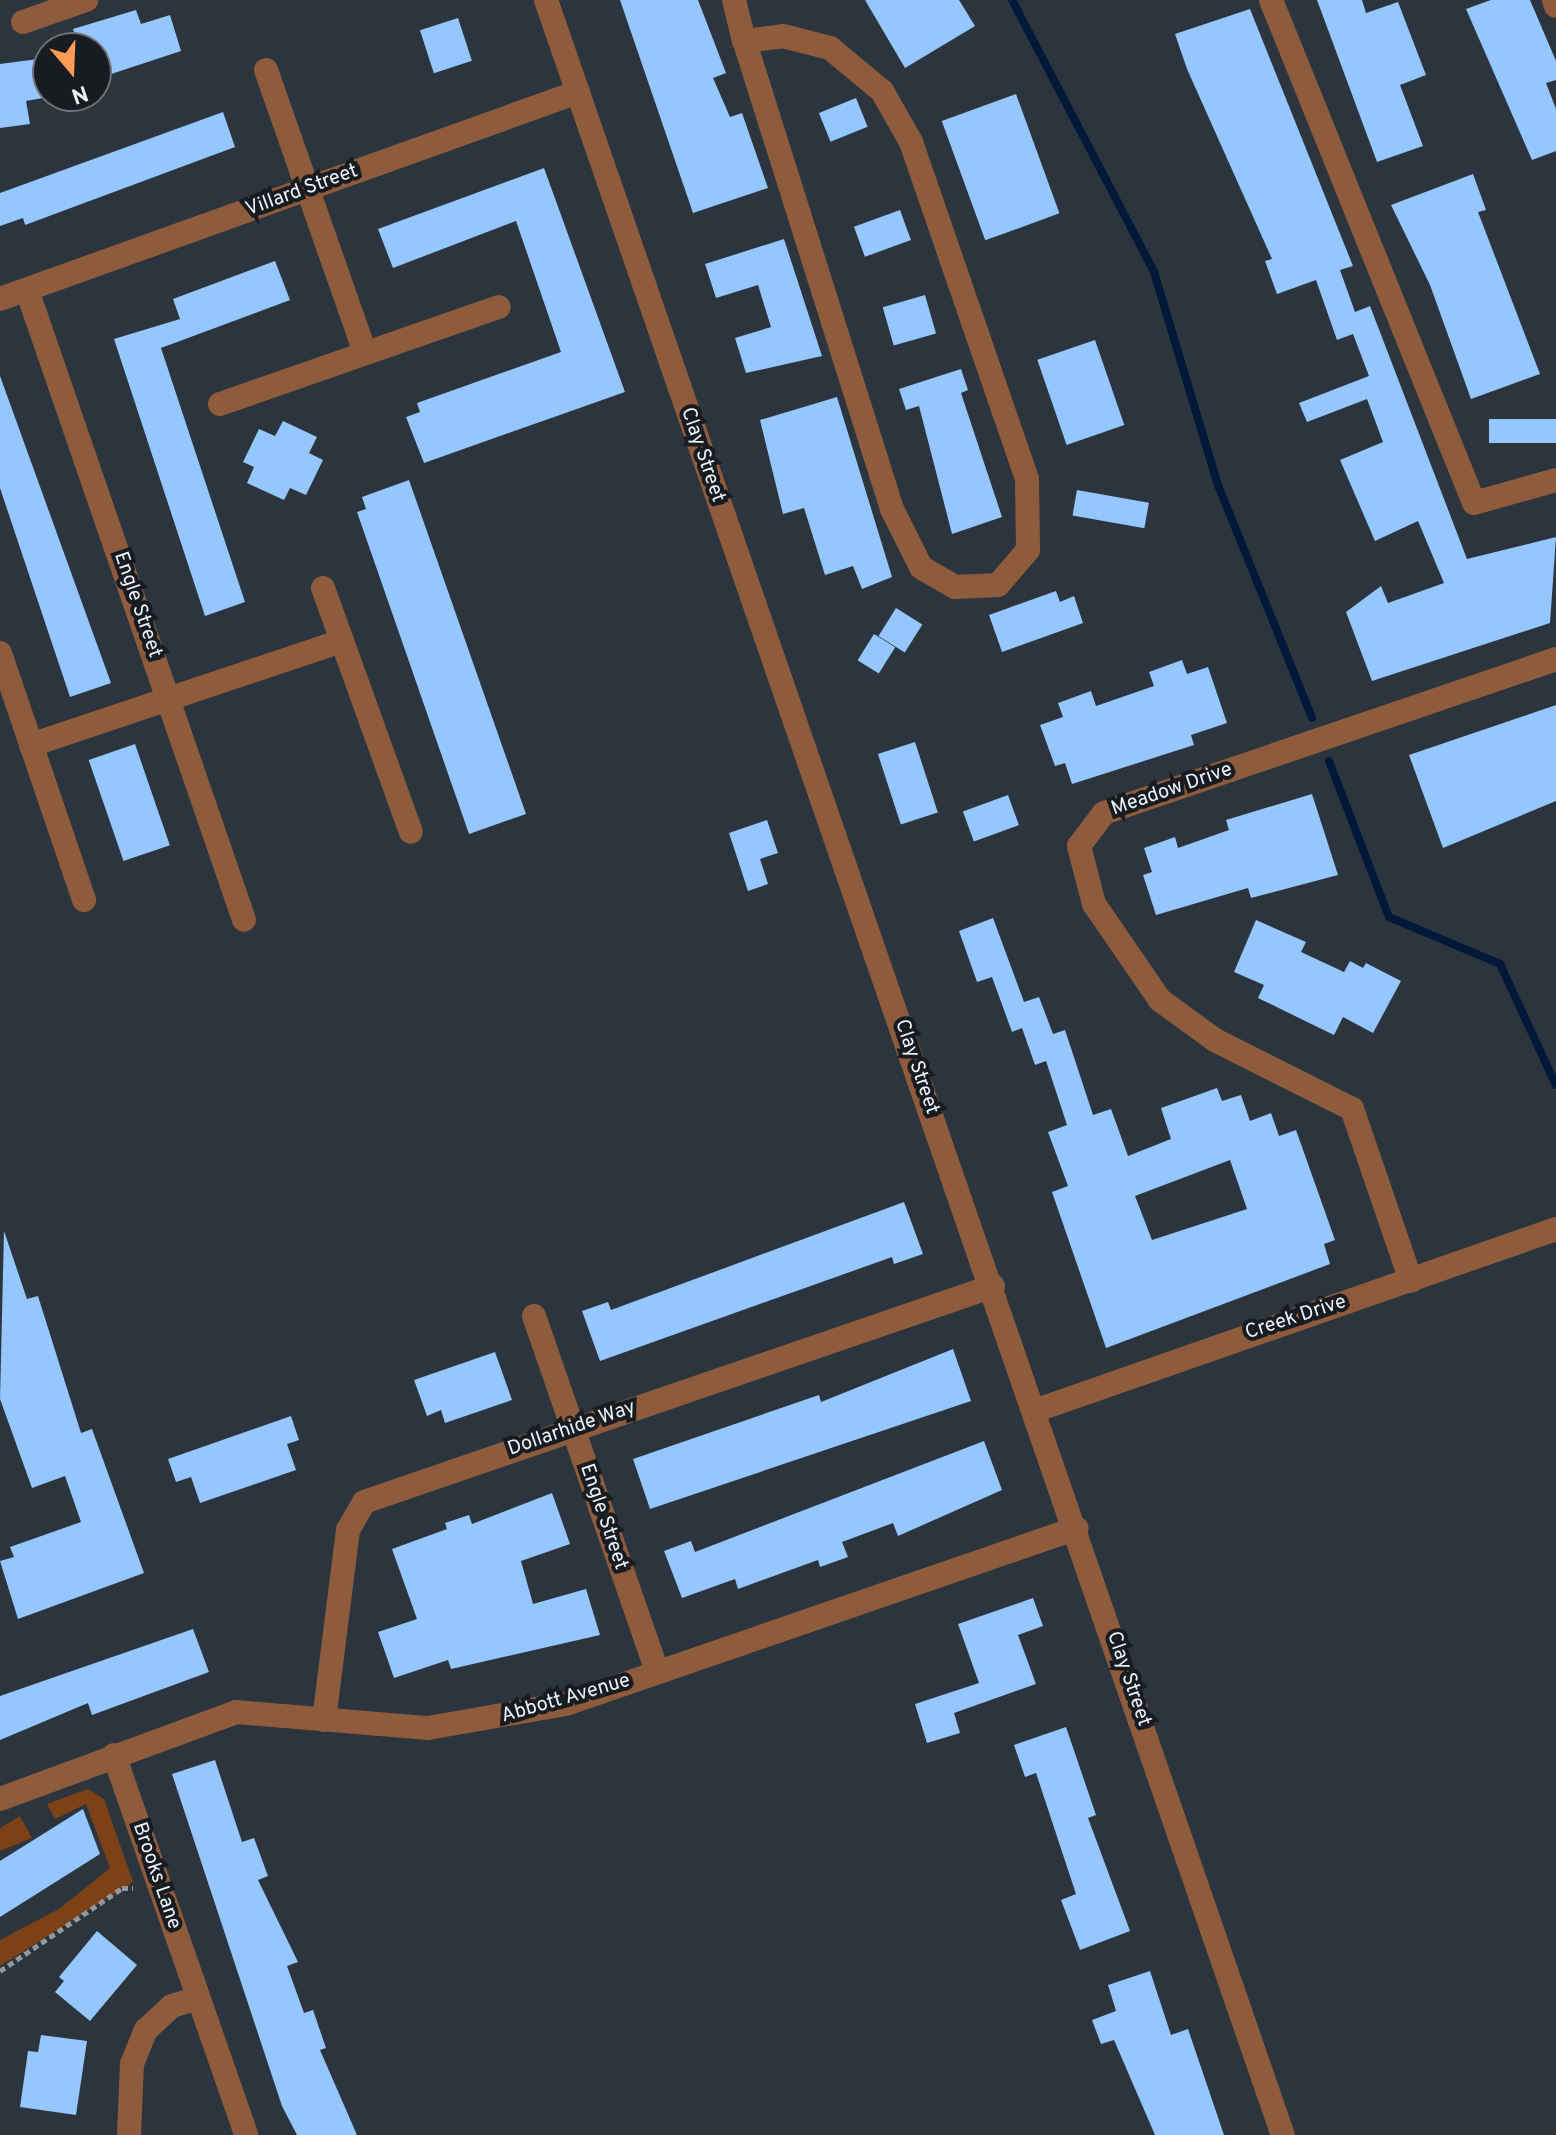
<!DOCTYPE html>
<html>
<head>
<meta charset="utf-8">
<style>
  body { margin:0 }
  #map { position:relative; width:1556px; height:2135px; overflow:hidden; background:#2c353e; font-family:Overpass,sans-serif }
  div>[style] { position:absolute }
  .green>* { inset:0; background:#7d4115 }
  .stream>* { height:8px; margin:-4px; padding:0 4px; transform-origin:4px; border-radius:4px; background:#001938 }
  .building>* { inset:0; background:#95c6fd; transform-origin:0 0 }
  .path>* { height:5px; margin-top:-2.5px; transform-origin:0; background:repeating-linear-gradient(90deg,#90979e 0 6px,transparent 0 10px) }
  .minor>* { height:24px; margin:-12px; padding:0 12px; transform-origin:12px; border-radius:12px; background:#8e5c3c }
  span { translate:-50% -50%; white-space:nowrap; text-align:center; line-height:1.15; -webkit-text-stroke:8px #181c20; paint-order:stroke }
  .street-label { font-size:20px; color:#eef3f9 }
  .north { position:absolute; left:32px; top:32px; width:80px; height:80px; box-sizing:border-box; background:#181c20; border:2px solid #6e7277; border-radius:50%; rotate:161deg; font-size:22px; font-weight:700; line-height:32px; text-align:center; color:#eef3f9 }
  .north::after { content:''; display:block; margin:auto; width:28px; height:36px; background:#fe9b59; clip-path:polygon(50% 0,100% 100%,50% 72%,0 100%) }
</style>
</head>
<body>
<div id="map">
  <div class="green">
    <i style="clip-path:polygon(88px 1789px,104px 1799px,133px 1882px,0 1966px,0 1940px,59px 1909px,110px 1868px,86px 1804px,55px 1819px,47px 1804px)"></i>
    <i style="clip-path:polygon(20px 1816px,32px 1838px,0 1851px,0 1828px)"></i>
  </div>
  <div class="stream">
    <i style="left:1012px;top:0;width:307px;rotate:62.4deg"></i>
    <i style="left:1154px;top:272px;width:222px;rotate:73.3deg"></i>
    <i style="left:1218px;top:485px;width:251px;rotate:68deg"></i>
    <i style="left:1329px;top:761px;width:167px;rotate:69deg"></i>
    <i style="left:1389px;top:917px;width:121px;rotate:22.9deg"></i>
    <i style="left:1500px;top:964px;width:133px;rotate:65.2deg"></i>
  </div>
  <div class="building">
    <i style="clip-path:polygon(620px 0,698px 0,726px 73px,713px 78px,730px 117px,742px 113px,768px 188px,693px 213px)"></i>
    <i style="clip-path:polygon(865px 0,959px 0,975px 26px,905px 68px)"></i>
    <i style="clip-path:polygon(1317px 0,1362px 0,1366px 13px,1398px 2px,1426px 75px,1400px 85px,1423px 146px,1377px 162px)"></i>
    <i style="clip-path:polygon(1491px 0,1530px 0,1556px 61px,1556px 80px,1546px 83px,1556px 109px,1556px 151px,1532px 160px,1466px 9px)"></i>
    <i style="clip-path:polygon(1250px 9px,1353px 266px,1340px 270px,1355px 312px,1370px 306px,1467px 559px,1556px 537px,1550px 623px,1372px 681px,1346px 612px,1381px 586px,1388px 603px,1444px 583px,1418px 521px,1375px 541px,1340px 460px,1383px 442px,1367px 399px,1307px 422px,1299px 403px,1369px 376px,1353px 334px,1337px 340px,1316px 280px,1277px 294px,1265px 261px,1272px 259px,1187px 69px,1175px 34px)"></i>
    <i style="clip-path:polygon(136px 10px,141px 24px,170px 15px,181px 51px,96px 79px,96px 48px,79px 48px,73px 29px)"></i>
    <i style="left:458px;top:18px;width:45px;height:40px;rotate:72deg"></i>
    <i style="clip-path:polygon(38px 59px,43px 98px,26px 101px,30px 124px,0 128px,0 64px)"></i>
    <i style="left:1016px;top:94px;width:127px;height:79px;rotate:70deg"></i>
    <i style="left:856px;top:98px;width:31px;height:40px;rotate:68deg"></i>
    <i style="clip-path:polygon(223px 112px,235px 147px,25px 225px,23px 218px,0 226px,0 193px)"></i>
    <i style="clip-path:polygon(544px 168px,625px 392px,424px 463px,406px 417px,420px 412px,417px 403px,561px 352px,516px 221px,393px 268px,378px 229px)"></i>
    <i style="clip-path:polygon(1473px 174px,1486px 210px,1478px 212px,1540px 374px,1471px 399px,1430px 285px,1391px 205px)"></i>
    <i style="left:900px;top:210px;width:32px;height:49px;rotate:70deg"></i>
    <i style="clip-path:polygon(784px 239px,822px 356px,746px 373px,735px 338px,771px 327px,758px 285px,716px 298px,705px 264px)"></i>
    <i style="clip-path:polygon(275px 261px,290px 300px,161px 348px,245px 602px,205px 616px,114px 339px,180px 319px,173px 299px)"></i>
    <i style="left:925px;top:295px;width:40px;height:44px;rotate:74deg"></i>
    <i style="left:1095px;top:340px;width:90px;height:61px;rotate:71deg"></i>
    <i style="clip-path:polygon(961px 369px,968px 390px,961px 393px,1002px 517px,952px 534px,919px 406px,906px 410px,899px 389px)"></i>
    <i style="clip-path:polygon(0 376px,111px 683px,70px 697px,0 488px)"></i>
    <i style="clip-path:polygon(837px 397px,892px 577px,862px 589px,853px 566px,825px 575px,804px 508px,783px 514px,760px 420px)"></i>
    <i style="left:1556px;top:419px;width:24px;height:67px;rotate:90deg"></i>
    <i style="clip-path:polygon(283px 421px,317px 437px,309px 453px,323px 460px,306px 495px,290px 488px,284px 500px,247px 483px,254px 467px,243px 462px,259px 429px,275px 436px)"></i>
    <i style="clip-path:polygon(409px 480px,526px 814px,469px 834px,357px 512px,366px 509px,362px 497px)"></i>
    <i style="left:1077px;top:490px;width:73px;height:26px;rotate:10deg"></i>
    <i style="clip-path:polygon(1056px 591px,1060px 602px,1074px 596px,1083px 623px,1002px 652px,989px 615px)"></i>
    <i style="left:896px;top:608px;width:31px;height:33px;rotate:32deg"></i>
    <i style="left:874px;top:634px;width:25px;height:31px;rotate:32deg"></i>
    <i style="clip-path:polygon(1182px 660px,1187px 674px,1208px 667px,1227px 723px,1191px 735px,1194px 745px,1072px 784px,1065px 763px,1055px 766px,1040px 725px,1063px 717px,1058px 703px,1091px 691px,1096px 706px,1154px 686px,1149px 672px)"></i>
    <i style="clip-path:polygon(1556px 705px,1556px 801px,1443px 848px,1409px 755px)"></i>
    <i style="left:915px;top:742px;width:74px;height:39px;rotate:72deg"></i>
    <i style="left:135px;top:744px;width:107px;height:49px;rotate:71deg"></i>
    <i style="clip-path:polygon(1312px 794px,1338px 875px,1251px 898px,1248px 888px,1156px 915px,1143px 875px,1152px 872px,1144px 848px,1175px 837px,1178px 848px,1229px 830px,1226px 820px)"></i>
    <i style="left:1008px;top:795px;width:32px;height:48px;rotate:70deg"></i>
    <i style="clip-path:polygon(767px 820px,778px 853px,760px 859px,768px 884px,748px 891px,729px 833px)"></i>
    <i style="clip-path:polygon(evenodd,993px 918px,1024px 1002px,1039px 997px,1053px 1034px,1065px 1030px,1093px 1115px,1111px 1109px,1128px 1156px,1171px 1139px,1161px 1108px,1217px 1088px,1222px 1101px,1241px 1095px,1250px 1121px,1271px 1113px,1279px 1136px,1296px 1130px,1335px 1240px,1324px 1244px,1330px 1264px,1106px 1348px,1052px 1192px,1068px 1186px,1048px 1132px,1067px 1125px,1046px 1061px,1035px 1065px,1022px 1028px,1012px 1032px,992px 977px,977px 982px,959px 931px,993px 918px,1230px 1160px,1247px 1209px,1152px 1240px,1135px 1196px,1230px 1160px)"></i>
    <i style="clip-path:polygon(1256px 920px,1306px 942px,1301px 952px,1344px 972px,1350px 961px,1363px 968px,1366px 963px,1401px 981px,1373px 1033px,1343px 1017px,1334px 1035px,1258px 998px,1264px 985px,1234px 972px)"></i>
    <i style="clip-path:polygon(904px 1202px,923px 1254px,894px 1264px,892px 1257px,600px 1361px,582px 1311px,608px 1302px,611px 1310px)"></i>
    <i style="clip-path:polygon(4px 1231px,27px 1299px,38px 1296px,81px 1433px,92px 1429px,144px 1573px,18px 1619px,0 1561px,14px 1557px,10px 1547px,81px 1522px,65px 1476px,32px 1488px,0 1399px)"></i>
    <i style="clip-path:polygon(953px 1349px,971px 1401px,650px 1509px,633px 1459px,819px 1395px,821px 1402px)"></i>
    <i style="clip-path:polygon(495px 1352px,512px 1400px,445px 1423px,441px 1410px,427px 1416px,414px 1380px)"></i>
    <i style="clip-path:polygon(291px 1416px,299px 1440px,287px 1444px,296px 1470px,200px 1503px,191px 1477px,176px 1482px,168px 1459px)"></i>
    <i style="clip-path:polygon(984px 1441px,1002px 1490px,898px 1536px,893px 1523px,842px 1542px,848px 1557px,820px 1567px,818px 1560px,738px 1589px,735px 1579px,682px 1598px,664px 1551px,691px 1541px,695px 1552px)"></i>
    <i style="clip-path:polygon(552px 1493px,570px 1544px,521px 1561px,533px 1604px,586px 1589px,600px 1635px,451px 1669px,448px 1660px,394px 1678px,378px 1632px,417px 1619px,392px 1549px,447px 1529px,445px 1523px,469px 1515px,472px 1524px)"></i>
    <i style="clip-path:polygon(1033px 1598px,1043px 1626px,1018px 1635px,1036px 1684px,954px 1713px,960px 1733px,927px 1743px,915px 1704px,979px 1683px,958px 1624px)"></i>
    <i style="clip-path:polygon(193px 1629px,209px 1672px,92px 1715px,88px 1703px,0 1740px,0 1696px)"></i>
    <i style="clip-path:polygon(1066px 1727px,1096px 1815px,1088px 1818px,1130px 1931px,1080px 1950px,1061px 1900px,1076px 1894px,1036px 1773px,1025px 1777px,1014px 1745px)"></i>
    <i style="clip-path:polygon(215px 1760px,242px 1842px,254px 1838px,268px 1876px,258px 1880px,298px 1962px,287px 1966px,304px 2013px,313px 2010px,326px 2048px,320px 2050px,357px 2135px,297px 2135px,282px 2106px,172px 1774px)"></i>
    <i style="clip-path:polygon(83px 1809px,100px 1854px,0 1917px,0 1861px)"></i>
    <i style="clip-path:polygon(97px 1931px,137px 1965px,90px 2021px,55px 1992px,64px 1981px,59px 1977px)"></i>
    <i style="clip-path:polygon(1150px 1971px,1171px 2035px,1188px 2029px,1224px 2135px,1155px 2135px,1114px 2040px,1101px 2044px,1092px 2020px,1116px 2011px,1108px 1985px)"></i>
    <i style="clip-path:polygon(41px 2035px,87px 2041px,76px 2115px,20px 2107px,28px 2051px,38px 2052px)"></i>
  </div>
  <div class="path">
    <i style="left:0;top:1971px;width:148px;rotate:-34.2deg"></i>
    <i style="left:122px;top:1888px;width:11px"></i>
  </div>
  <div class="minor">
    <i style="left:546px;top:0;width:2259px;rotate:70.96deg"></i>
    <i style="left:734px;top:0;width:42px;rotate:76.3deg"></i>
    <i style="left:1271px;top:0;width:542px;rotate:68.02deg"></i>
    <i style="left:1474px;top:503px;width:85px;rotate:-15.7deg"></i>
    <i style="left:1554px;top:0;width:6px;rotate:72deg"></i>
    <i style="left:23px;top:22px;width:67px;rotate:-19.2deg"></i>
    <i style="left:783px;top:36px;width:49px;rotate:14.3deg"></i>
    <i style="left:830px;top:48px;width:67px;rotate:39.6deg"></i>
    <i style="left:882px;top:91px;width:59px;rotate:60.4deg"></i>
    <i style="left:911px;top:142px;width:356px;rotate:71deg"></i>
    <i style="left:1027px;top:479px;width:71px;rotate:89.2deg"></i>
    <i style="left:1028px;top:550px;width:46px;rotate:130.6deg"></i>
    <i style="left:998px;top:585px;width:43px;rotate:177.3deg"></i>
    <i style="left:955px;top:587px;width:39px;rotate:-150deg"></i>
    <i style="left:921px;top:567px;width:65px;rotate:-116.6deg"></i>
    <i style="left:892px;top:509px;width:491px;rotate:-107.5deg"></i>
    <i style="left:744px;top:41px;width:39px;rotate:-7deg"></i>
    <i style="left:266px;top:70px;width:300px;rotate:70.7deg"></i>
    <i style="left:27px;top:290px;width:666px;rotate:70.99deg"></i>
    <i style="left:0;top:299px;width:614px;rotate:-19.7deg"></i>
    <i style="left:220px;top:404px;width:295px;rotate:-19.2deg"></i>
    <i style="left:323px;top:588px;width:259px;rotate:70.2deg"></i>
    <i style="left:0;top:653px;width:261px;rotate:71.2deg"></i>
    <i style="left:31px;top:745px;width:328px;rotate:-18.5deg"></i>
    <i style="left:1411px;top:1281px;width:182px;rotate:-108.9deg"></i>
    <i style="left:1352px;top:1109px;width:153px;rotate:-153.3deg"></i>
    <i style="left:1215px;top:1040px;width:68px;rotate:-144deg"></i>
    <i style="left:1160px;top:1000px;width:116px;rotate:-124.5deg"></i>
    <i style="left:1094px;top:904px;width:60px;rotate:-104.5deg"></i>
    <i style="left:1079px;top:846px;width:41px;rotate:-52.9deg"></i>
    <i style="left:1104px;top:813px;width:478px;rotate:-18.8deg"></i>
    <i style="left:534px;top:1316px;width:377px;rotate:70.9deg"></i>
    <i style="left:1037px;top:1410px;width:550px;rotate:-19.23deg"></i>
    <i style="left:324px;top:1720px;width:192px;rotate:-82.8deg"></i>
    <i style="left:348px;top:1530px;width:32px;rotate:-60deg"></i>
    <i style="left:364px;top:1502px;width:665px;rotate:-18.95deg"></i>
    <i style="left:114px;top:1755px;width:402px;rotate:70.8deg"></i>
    <i style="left:0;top:1799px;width:252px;rotate:-20.2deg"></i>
    <i style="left:236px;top:1712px;width:193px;rotate:4.8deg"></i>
    <i style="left:428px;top:1728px;width:140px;rotate:-9.9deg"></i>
    <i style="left:566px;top:1704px;width:540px;rotate:-19deg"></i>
    <i style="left:129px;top:2135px;width:71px;rotate:-87.6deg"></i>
    <i style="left:132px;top:2064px;width:37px;rotate:-68deg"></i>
    <i style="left:146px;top:2030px;width:35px;rotate:-43deg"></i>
    <i style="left:172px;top:2006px;width:27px;rotate:-17deg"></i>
  </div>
  <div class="street-label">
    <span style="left:302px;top:191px;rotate:-20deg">Villard Street</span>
    <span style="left:702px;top:455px;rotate:71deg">Clay Street</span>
    <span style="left:137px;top:605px;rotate:71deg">Engle Street</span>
    <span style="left:1172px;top:790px;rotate:-19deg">Meadow Drive</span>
    <span style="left:916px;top:1067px;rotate:71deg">Clay Street</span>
    <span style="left:1296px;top:1318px;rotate:-18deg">Creek Drive</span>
    <span style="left:572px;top:1429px;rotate:-19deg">Dollarhide Way</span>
    <span style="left:603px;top:1517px;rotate:71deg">Engle Street</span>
    <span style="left:1128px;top:1679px;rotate:71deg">Clay Street</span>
    <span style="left:566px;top:1699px;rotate:-16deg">Abbott Avenue</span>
    <span style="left:156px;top:1876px;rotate:71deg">Brooks Lane</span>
  </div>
  <div class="north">N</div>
</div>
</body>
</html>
